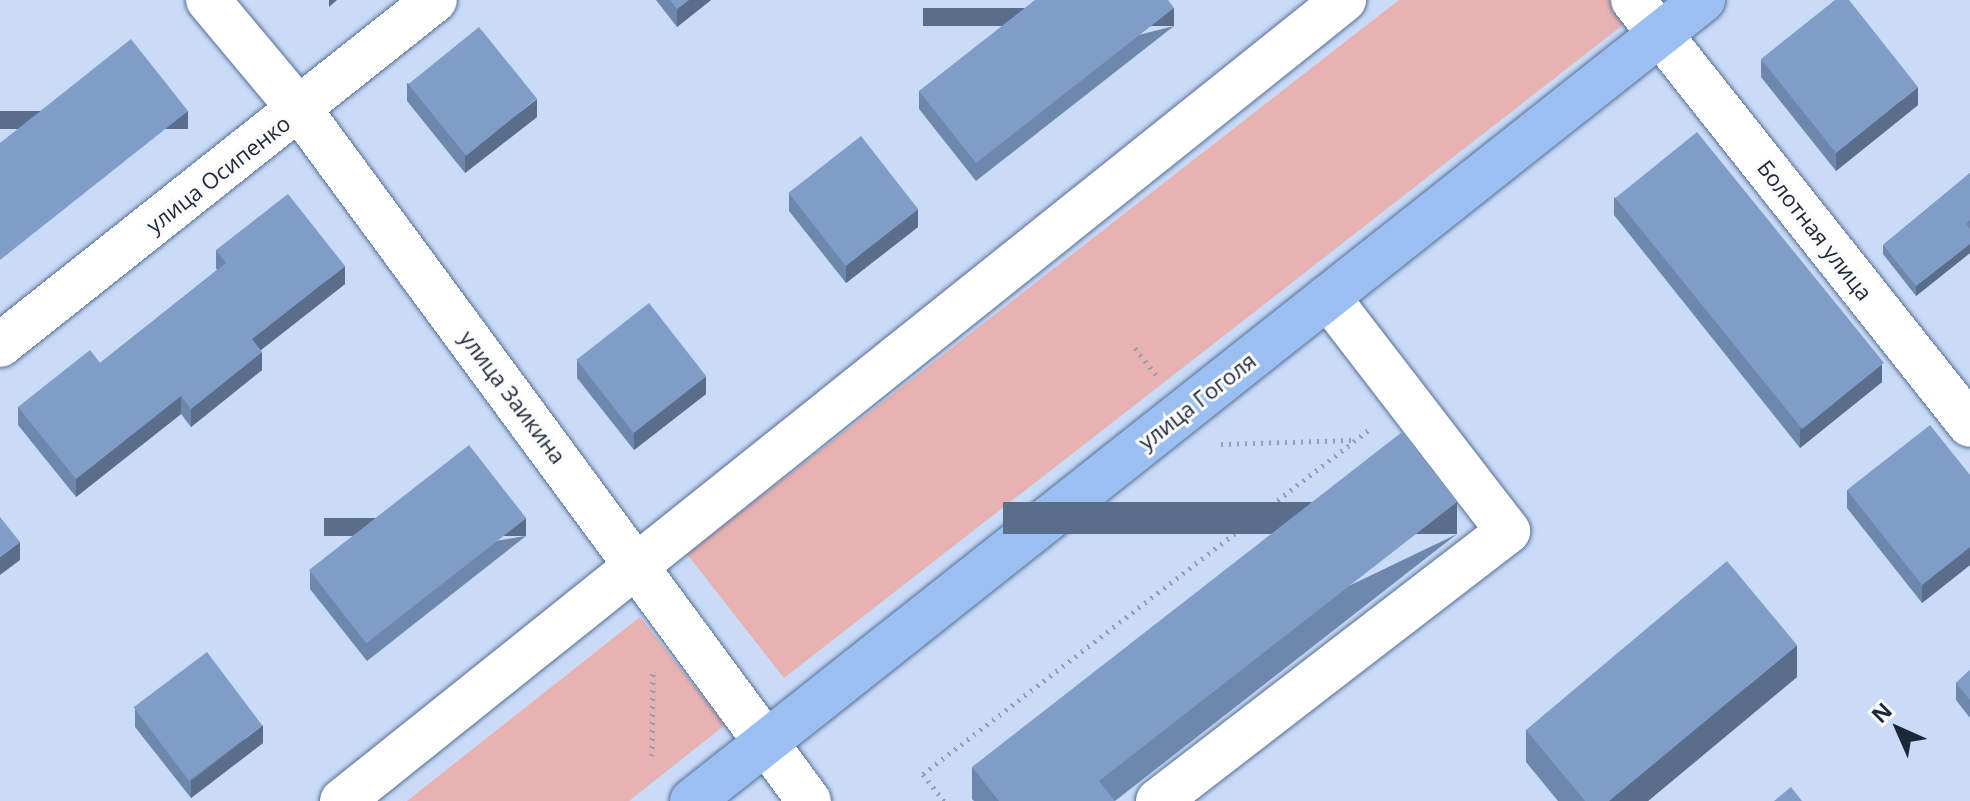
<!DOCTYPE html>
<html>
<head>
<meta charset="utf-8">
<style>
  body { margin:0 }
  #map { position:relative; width:1970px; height:801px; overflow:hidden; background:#c9dbf7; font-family:"Open Sans",sans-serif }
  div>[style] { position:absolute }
  .green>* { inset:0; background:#e8b2b2 }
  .path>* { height:5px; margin-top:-2.5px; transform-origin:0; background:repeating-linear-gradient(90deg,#909fb8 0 2px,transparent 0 8px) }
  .roads { filter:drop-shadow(0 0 2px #536e96) drop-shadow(0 0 2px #536e96) }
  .minor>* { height:44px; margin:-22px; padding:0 22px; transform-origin:22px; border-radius:22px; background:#fff }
  .major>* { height:44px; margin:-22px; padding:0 22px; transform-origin:22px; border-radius:22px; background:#9cbff2 }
  .wall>* { inset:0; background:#6e87ac }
  .shaded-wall>* { inset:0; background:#5a6e8c; transform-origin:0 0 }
  .building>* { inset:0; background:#809dc8; transform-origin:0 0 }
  span { translate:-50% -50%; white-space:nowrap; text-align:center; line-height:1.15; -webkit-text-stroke:6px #fbfbfb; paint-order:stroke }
  .street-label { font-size:22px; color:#1c2738 }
  .north { position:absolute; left:1858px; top:689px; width:80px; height:80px; -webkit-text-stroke:6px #fbfbfb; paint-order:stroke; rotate:315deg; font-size:22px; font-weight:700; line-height:32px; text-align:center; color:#1c2738 }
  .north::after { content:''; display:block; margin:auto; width:28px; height:36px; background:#1c2738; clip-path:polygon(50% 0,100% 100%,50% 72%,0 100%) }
</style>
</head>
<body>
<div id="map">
  <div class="green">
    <i style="clip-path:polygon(1399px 0,1655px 0,784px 678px,687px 554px)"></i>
    <i style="clip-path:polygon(640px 617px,725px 725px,629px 801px,407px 801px)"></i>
  </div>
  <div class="path">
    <i style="left:1135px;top:348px;width:34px;rotate:52deg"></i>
    <i style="left:1221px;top:444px;width:134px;rotate:-1.7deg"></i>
    <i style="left:652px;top:756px;width:83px;rotate:-89.3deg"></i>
    <i style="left:944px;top:801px;width:34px;rotate:-128deg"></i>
    <i style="left:923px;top:774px;width:565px;rotate:-37.66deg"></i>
  </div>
  <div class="roads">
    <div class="minor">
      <i style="left:208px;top:0;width:143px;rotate:50.1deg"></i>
      <i style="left:300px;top:110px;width:858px;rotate:53.62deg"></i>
      <i style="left:1633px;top:0;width:542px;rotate:51.59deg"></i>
      <i style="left:0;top:345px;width:555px;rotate:-38.42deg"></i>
      <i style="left:342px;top:801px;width:1283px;rotate:-38.64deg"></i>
      <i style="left:1158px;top:801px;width:442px;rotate:-37.6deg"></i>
      <i style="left:1508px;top:531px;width:295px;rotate:-127.6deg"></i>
    </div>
    <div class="major">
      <i style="left:692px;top:801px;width:1290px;rotate:-38.39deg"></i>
    </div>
  </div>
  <div class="wall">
    <i style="clip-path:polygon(656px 0,711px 0,677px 27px)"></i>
    <i style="clip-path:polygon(1174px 26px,976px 181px,919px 109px,919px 91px)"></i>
    <i style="clip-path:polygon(1761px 59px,1918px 105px,1836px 171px,1761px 77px)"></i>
    <i style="clip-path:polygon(407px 83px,537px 117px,465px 173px,407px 101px)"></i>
    <i style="clip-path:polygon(1970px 173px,1970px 253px,1916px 296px,1883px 254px,1883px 245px)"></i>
    <i style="clip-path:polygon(789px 193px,918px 227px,846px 283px,789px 211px)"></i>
    <i style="clip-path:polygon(1614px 197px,1882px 382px,1800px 448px,1614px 215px)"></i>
    <i style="clip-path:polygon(216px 250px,345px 284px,261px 350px,262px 370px,191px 427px,181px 414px,76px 497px,18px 425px,18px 407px,100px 363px,217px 270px,216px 268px)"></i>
    <i style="clip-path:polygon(577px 360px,706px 394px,634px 450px,577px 378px)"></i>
    <i style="clip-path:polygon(1970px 475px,1970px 565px,1922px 603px,1847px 508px,1847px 490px)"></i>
    <i style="clip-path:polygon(1457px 534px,1115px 801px,974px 801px,972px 799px,972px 767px)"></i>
    <i style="clip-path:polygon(526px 536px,367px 661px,310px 589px,310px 571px)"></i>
    <i style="clip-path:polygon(1970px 670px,1970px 718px,1956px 700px,1956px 683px)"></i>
    <i style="clip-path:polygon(1797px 677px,1648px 801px,1558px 801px,1526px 762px,1526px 730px)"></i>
    <i style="clip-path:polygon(135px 709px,263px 743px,191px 798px,135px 727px)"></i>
  </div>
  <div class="shaded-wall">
    <i style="clip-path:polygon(329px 0,337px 0,329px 7px)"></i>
    <i style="clip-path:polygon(689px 0,711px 0,677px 27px,677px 9px)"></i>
    <i style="left:1174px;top:8px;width:18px;height:251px;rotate:90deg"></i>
    <i style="clip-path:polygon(1918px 87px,1918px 105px,1836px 171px,1836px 153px)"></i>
    <i style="clip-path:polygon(537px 99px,537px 117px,465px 173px,465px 155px)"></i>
    <i style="left:188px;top:111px;width:18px;height:240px;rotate:90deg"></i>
    <i style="clip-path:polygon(918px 209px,918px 227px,846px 283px,846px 265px)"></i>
    <i style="clip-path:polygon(1970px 244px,1970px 253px,1916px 296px,1916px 286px)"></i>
    <i style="clip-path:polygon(345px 266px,345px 284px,252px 357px,252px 339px)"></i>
    <i style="clip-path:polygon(262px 352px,262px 370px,191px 427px,191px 409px)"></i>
    <i style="clip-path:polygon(1882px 364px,1882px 382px,1800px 448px,1800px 430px)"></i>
    <i style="clip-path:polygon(706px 376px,706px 394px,634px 450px,634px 432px)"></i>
    <i style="clip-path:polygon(181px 396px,181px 414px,76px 497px,76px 479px)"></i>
    <i style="left:1457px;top:502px;width:32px;height:454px;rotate:90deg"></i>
    <i style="left:526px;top:518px;width:18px;height:202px;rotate:90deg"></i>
    <i style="clip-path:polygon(20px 542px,20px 560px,0 575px,0 557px)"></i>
    <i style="clip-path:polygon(1970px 547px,1970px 565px,1922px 603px,1922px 585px)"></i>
    <i style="clip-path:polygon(1797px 645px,1797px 677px,1648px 801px,1609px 801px)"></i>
    <i style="clip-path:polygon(263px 725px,263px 743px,191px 798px,191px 781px)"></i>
  </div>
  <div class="building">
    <i style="clip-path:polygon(670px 0,689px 0,677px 9px)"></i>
    <i style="clip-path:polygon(1035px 0,1168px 0,1174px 8px,976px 163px,919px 91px)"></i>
    <i style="clip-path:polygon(1835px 0,1849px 0,1918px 87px,1836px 153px,1761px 59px)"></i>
    <i style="left:479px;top:27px;width:92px;height:91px;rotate:51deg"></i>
    <i style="clip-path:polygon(131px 39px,188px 111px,0 260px,0 143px)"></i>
    <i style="left:1697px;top:132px;width:297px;height:105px;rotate:51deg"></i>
    <i style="left:861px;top:136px;width:93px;height:92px;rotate:52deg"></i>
    <i style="clip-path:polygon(1970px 173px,1970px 220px,1966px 224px,1970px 229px,1970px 244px,1916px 286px,1883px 245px)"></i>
    <i style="clip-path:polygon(288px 194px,345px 266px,252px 339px,262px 352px,191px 409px,181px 396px,76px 479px,18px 407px,90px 350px,100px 363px,226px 263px,216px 250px)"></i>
    <i style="left:649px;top:303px;width:93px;height:92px;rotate:52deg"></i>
    <i style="clip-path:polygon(1930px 425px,1970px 475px,1970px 547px,1922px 585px,1847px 490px)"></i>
    <i style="clip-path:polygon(1402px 432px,1457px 502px,1099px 781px,1115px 801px,999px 801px,972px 767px)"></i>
    <i style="left:469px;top:445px;width:93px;height:203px;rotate:52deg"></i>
    <i style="clip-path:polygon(0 517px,20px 542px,0 557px)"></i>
    <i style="clip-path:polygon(1727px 561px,1797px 645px,1609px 801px,1585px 801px,1526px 730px)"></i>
    <i style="left:207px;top:652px;width:92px;height:92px;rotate:53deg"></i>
    <i style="clip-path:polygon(1970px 670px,1970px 700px,1956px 683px)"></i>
    <i style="clip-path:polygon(1791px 787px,1802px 801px,1774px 801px)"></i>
  </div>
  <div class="street-label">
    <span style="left:218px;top:174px;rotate:-38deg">улица Осипенко</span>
    <span style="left:1815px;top:230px;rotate:52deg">Болотная улица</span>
    <span style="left:513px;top:397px;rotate:53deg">улица Заикина</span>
    <span style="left:1197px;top:401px;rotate:-38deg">улица Гоголя</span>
  </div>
  <div class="north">N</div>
</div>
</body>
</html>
